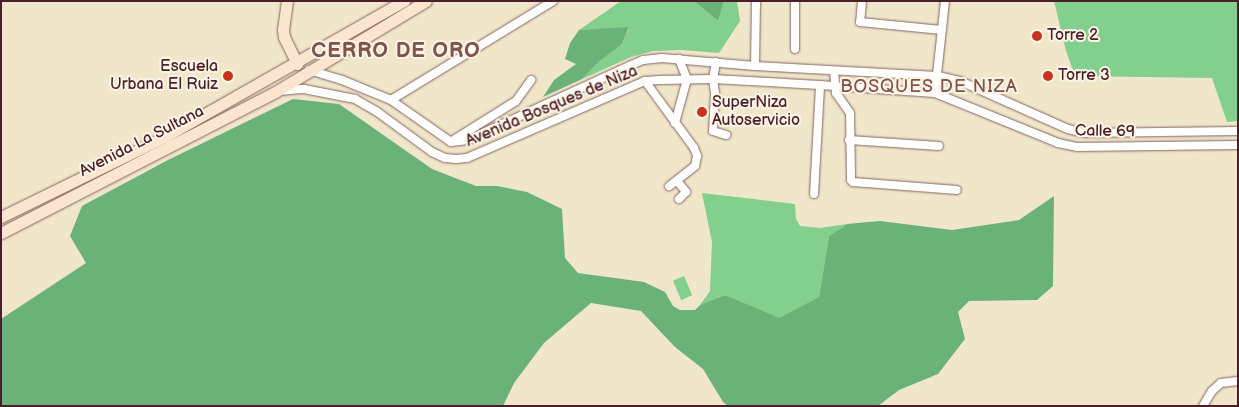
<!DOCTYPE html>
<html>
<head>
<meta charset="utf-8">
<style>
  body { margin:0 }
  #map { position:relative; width:1239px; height:407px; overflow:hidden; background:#f0e6c9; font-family:"Balsamiq Sans",sans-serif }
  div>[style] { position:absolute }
  .green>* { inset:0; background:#83cf8d; transform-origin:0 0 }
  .forest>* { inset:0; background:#6ab278 }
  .roads { filter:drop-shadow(0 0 1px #846562) drop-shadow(0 0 1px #846562) }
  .street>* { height:8px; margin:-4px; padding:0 4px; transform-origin:4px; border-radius:4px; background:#fff }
  .secondary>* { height:11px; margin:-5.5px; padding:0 5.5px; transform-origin:5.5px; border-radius:5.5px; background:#fce5cf }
  .dots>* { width:14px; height:14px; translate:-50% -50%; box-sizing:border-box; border:2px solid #fcf5e5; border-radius:50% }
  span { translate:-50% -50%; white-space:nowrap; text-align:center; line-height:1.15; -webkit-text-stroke:4px #fcf5e5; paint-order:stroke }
  .poi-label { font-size:16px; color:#4a1f2b }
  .left { translate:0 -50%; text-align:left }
  .right { translate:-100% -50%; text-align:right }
  .street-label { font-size:16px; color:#4a1f2b }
  .neighbourhood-label { font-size:18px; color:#80544d; letter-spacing:1px }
  .district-label { font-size:21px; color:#80544d; font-weight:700; letter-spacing:1px }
  .frame { position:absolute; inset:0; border:2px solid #4a1f2b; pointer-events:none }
</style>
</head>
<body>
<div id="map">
  <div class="green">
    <i style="clip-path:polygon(621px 1px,694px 1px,718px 21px,724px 1px,737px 1px,740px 21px,719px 53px,682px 50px,653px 51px,631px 57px,582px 79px,600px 61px,622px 44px,629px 28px,579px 30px)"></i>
    <i style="clip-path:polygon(1054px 1px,1238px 1px,1238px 121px,1227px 122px,1212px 78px,1075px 76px,1066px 51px)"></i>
    <i style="clip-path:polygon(702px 193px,795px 204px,796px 219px,800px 226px,820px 228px,847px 224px,829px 236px,819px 297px,779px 319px,725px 295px,700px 305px,710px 291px,712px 242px)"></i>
    <i style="left:684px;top:276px;width:21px;height:12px;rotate:67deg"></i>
  </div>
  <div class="forest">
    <i style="clip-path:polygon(694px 1px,724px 1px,718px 21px)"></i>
    <i style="clip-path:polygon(629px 27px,622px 44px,600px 61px,582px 79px,543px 97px,554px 80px,576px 64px,565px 59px,570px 43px,579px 30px)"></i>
    <i style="clip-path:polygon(293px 99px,339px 104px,432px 169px,476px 186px,497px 186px,527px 192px,562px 209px,565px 258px,578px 273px,644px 282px,665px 292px,673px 306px,680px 310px,695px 310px,700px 305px,725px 295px,779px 318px,819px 297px,829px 236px,847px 224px,880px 221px,952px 230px,1019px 220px,1054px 196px,1053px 286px,1037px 300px,969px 301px,958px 312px,965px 339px,938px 374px,899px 390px,878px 406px,728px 406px,723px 402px,703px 369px,675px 347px,641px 311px,591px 303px,544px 343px,514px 383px,503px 406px,1px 406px,1px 319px,86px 263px,70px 236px,82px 206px,168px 160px)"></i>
  </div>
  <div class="roads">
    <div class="street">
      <i style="left:795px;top:1px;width:48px;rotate:90deg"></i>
      <i style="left:862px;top:1px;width:21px;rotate:95deg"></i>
      <i style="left:860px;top:22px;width:82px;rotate:5.6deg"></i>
      <i style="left:716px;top:62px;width:17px;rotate:100deg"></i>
      <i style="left:713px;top:79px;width:15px;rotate:82deg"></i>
      <i style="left:715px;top:94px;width:37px;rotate:93deg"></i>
      <i style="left:713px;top:131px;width:14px;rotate:17deg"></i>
      <i style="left:755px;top:66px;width:65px;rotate:-89.1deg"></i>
      <i style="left:309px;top:70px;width:34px;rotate:17deg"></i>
      <i style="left:342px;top:80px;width:53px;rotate:22.2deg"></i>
      <i style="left:391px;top:100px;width:73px;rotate:35deg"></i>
      <i style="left:834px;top:71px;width:22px;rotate:85deg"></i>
      <i style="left:836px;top:93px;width:24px;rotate:55deg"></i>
      <i style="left:850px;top:113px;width:67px;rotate:89.1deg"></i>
      <i style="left:851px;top:180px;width:3px;rotate:45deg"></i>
      <i style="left:853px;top:182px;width:104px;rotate:4.4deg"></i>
      <i style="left:645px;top:81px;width:83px;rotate:53.8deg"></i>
      <i style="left:694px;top:148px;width:9px;rotate:69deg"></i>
      <i style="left:697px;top:156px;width:10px;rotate:101deg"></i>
      <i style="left:695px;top:166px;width:33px;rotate:142deg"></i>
      <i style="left:279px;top:91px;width:25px;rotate:-5deg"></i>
      <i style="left:304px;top:89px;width:52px;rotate:11.1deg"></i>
      <i style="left:355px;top:99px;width:24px;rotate:30deg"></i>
      <i style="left:376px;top:111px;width:69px;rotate:36.2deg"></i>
      <i style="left:432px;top:152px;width:14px;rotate:25deg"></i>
      <i style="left:445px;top:158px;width:11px;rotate:5deg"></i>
      <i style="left:456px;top:159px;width:11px;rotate:-5deg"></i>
      <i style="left:467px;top:158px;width:194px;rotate:-23.4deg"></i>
      <i style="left:645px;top:81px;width:15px;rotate:-4deg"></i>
      <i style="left:660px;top:80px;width:53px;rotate:-1.1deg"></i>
      <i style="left:713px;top:79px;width:107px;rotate:3.2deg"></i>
      <i style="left:820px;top:85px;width:115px;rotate:4deg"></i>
      <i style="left:935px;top:93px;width:133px;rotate:22.1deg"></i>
      <i style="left:1058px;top:143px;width:19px;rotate:12deg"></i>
      <i style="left:1077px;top:147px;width:161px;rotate:-0.7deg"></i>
      <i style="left:935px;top:93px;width:93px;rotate:-83.8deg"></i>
      <i style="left:391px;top:100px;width:190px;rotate:-31.4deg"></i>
      <i style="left:675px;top:123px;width:46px;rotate:-74.7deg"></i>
      <i style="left:687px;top:79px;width:22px;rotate:-112deg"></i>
      <i style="left:849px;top:140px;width:90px;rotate:3.8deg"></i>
      <i style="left:452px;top:141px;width:75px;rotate:-32deg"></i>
      <i style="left:516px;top:101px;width:26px;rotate:-54deg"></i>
      <i style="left:451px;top:142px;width:17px;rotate:-7deg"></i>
      <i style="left:468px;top:140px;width:177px;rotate:-24.7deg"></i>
      <i style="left:629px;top:66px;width:15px;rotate:-23deg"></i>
      <i style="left:643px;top:60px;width:19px;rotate:-6deg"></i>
      <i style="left:662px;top:58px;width:93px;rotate:4.9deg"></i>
      <i style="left:755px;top:66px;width:183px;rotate:3.1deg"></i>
      <i style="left:938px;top:76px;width:23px;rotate:13deg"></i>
      <i style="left:960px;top:81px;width:118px;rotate:24deg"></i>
      <i style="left:1068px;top:129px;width:16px;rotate:14deg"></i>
      <i style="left:1084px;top:133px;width:154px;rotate:-0.7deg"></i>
      <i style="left:678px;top:182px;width:13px;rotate:51deg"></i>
      <i style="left:686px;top:192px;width:10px;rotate:135deg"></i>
      <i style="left:814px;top:194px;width:109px;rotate:-86.8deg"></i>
      <i style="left:1203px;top:406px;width:17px;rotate:-59deg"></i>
      <i style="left:1212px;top:391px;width:12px;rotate:-42deg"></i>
      <i style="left:1221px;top:383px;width:17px;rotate:-7deg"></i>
    </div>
    <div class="secondary">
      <i style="left:287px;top:1px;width:28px;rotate:98deg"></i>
      <i style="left:283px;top:29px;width:8px;rotate:83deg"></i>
      <i style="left:284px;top:37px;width:30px;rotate:64deg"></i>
      <i style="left:1px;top:217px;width:184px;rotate:-26.1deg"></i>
      <i style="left:166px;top:136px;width:274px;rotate:-29.6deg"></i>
      <i style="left:1px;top:233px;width:308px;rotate:-27.2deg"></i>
      <i style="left:275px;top:92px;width:176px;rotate:-31.1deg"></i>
    </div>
  </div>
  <div class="dots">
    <i style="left:1037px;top:36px;background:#c8321e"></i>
    <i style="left:228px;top:76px;background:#c8321e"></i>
    <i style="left:1048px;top:76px;background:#c8321e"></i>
    <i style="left:702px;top:112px;background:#c8321e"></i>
  </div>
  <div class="poi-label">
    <span class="left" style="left:1047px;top:36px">Torre 2</span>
    <span class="right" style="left:218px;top:76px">Escuela<br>Urbana El Ruiz</span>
    <span class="left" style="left:1058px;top:76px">Torre 3</span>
    <span class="left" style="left:712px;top:112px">SuperNiza<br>Autoservicio</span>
  </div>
  <div class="street-label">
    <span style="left:552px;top:107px;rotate:-23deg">Avenida Bosques de Niza</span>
    <span style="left:1105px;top:132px;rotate:1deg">Calle 69</span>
    <span style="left:142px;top:142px;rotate:-27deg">Avenida La Sultana</span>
  </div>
  <div class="neighbourhood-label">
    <span style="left:929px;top:87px">BOSQUES DE NIZA</span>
  </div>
  <div class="district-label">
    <span style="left:396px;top:51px">CERRO DE ORO</span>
  </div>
  <div class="frame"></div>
</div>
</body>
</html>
